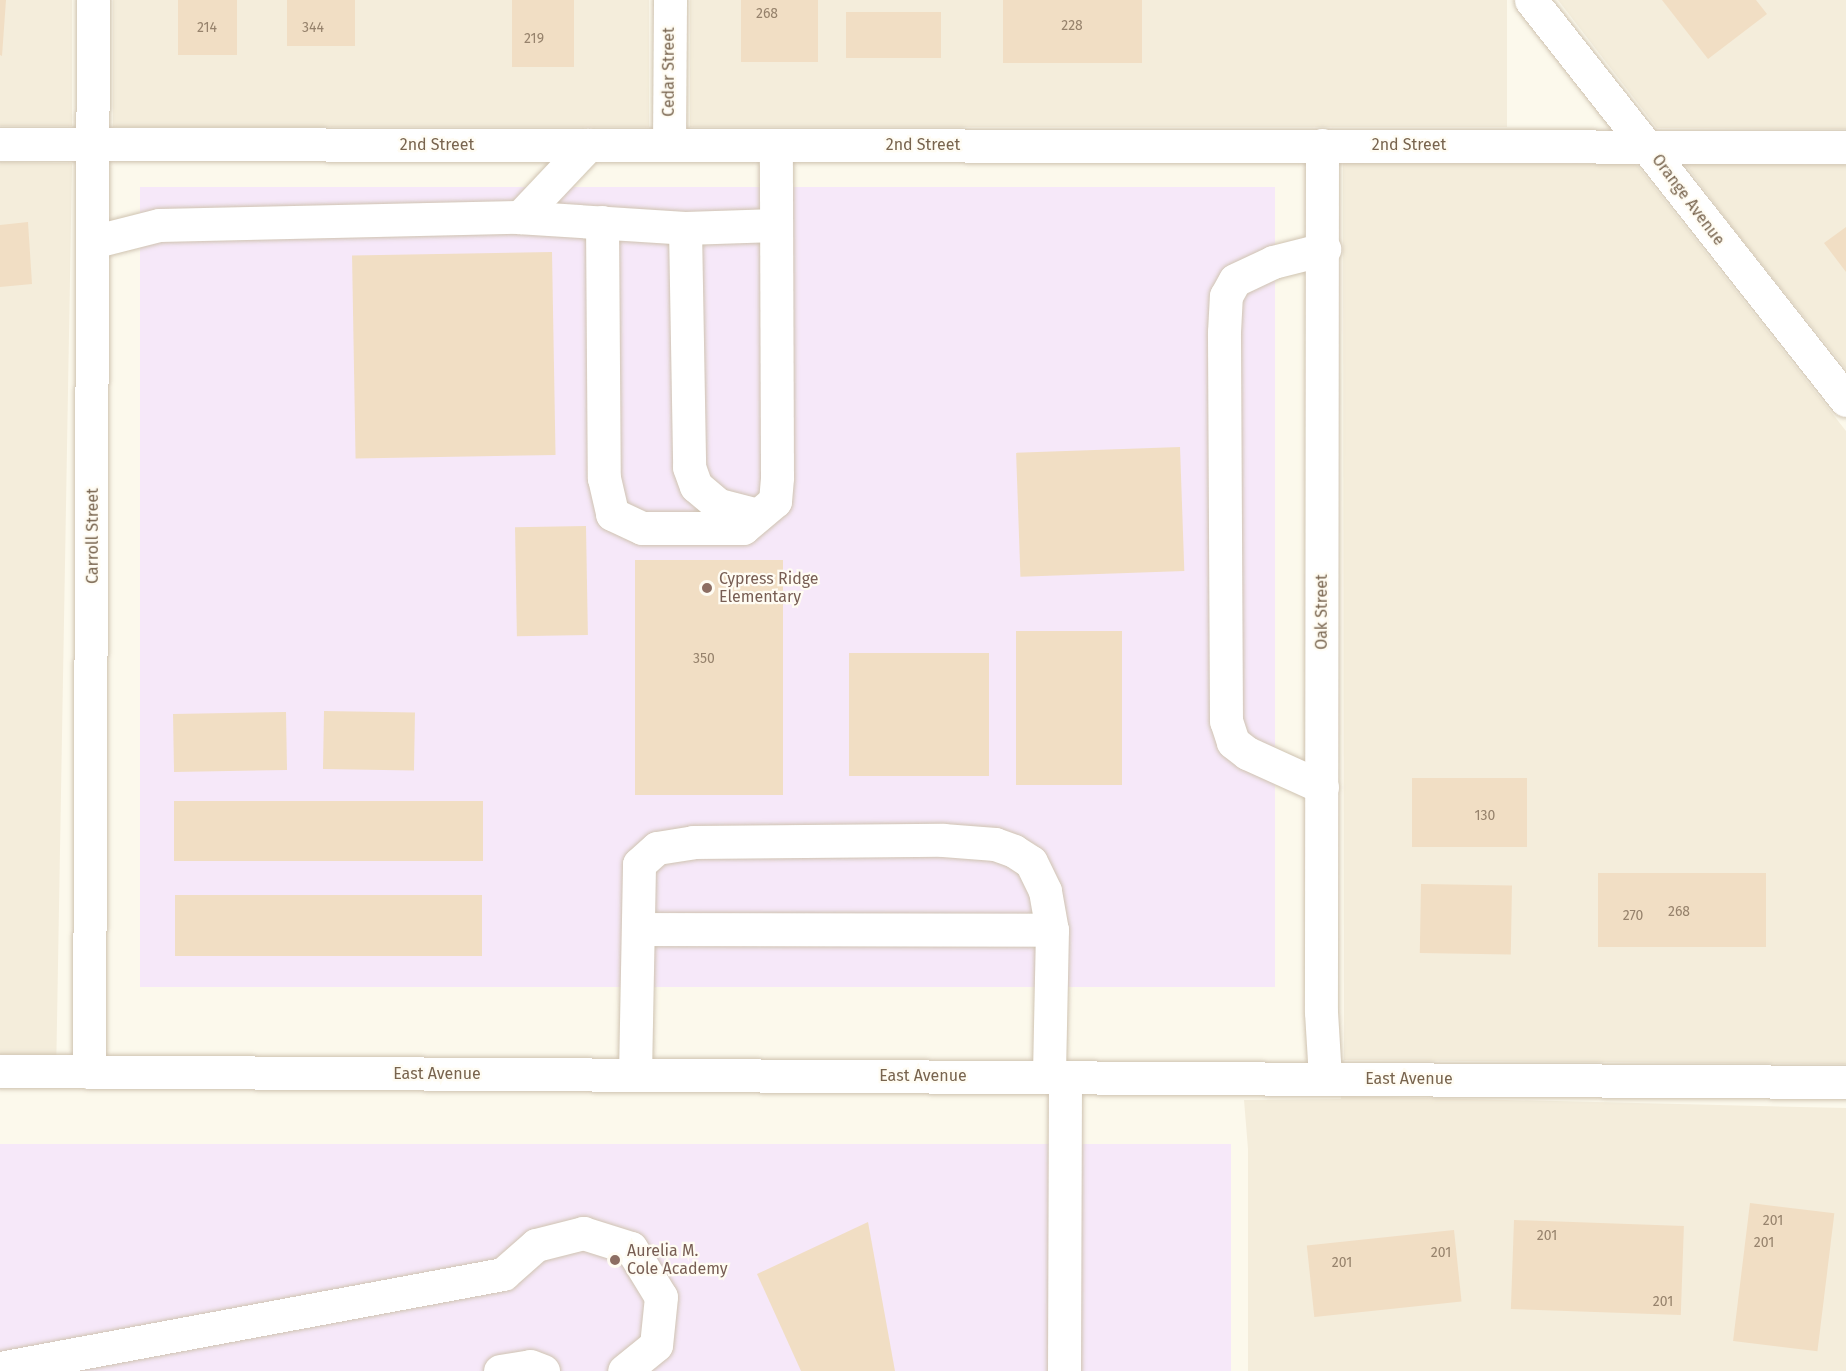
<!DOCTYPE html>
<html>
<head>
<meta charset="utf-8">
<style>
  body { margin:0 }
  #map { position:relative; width:1846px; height:1371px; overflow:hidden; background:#fcf9ec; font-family:"Fira Sans",sans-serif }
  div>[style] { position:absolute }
  .residential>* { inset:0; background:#f4eddb; transform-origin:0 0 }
  .education>* { inset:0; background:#f6e8f9; transform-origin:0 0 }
  .building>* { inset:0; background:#f1dec4; transform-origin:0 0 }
  .roads { filter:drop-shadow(0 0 2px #cfc3b1) drop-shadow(0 0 2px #cfc3b1) }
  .minor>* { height:33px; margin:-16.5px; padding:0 16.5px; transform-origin:16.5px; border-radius:16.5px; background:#fff }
  .dots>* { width:16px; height:16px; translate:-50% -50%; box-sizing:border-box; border:3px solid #fffcf3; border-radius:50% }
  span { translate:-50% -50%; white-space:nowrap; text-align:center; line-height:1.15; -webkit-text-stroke:4.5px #fffcf3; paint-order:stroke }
  .number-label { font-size:14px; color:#96826c }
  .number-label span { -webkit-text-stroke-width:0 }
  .street-label { font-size:16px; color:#78644e }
  .education-label { font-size:16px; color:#785e54 }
  .left { translate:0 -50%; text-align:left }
</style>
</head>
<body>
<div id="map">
  <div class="residential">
    <i style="left:0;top:0;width:72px;height:126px"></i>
    <i style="left:113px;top:0;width:536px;height:127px"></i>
    <i style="left:690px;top:0;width:817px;height:127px"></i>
    <i style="clip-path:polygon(1558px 0,1846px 0,1846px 129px,1657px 128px)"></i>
    <i style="left:0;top:162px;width:72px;height:892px;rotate:1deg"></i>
    <i style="clip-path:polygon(1343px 163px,1636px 164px,1846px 431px,1846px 1064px,1344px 1060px)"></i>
    <i style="clip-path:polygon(1685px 164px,1846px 165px,1846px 369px,1733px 228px)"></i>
    <i style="clip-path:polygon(1341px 1096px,1846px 1108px,1846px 1371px,1248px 1371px,1248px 1149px,1244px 1100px,1341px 1099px)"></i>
  </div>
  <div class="education">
    <i style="left:140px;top:187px;width:1135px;height:800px"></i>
    <i style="left:0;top:1144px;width:1231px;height:227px"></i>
  </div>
  <div class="building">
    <i style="clip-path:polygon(0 0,6px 0,2px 56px,0 55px)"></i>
    <i style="left:178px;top:0;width:59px;height:55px"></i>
    <i style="left:287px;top:0;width:68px;height:46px"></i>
    <i style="left:512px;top:0;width:62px;height:67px"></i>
    <i style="left:741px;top:0;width:77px;height:62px"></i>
    <i style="left:1003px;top:0;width:139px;height:63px"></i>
    <i style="clip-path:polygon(1662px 0,1756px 0,1767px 14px,1708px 59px)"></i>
    <i style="left:846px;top:12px;width:95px;height:46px"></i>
    <i style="clip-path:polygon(28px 222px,32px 284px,0 287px,0 225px)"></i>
    <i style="clip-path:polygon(1846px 227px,1846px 272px,1824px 243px)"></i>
    <i style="left:552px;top:252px;width:203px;height:200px;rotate:89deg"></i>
    <i style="left:1180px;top:447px;width:124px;height:164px;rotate:88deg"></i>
    <i style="left:586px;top:526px;width:109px;height:71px;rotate:89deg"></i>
    <i style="left:783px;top:560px;width:235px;height:148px;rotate:90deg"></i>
    <i style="left:1016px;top:631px;width:106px;height:154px"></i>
    <i style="left:989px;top:653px;width:123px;height:140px;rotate:90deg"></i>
    <i style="left:324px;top:711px;width:91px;height:58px;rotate:1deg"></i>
    <i style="left:286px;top:712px;width:58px;height:113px;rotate:89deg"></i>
    <i style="left:1412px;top:778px;width:115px;height:69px"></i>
    <i style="left:174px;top:801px;width:309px;height:60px"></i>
    <i style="left:1598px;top:873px;width:168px;height:74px"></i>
    <i style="left:1421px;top:884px;width:91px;height:69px;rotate:1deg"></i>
    <i style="left:175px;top:895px;width:307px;height:61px"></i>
    <i style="left:1750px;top:1203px;width:85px;height:139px;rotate:7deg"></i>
    <i style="left:1514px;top:1220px;width:170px;height:89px;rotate:2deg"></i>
    <i style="clip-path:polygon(868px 1222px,895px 1371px,801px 1371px,757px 1274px)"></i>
    <i style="left:1454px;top:1230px;width:72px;height:148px;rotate:84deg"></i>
  </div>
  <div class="roads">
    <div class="minor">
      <i style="left:1531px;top:0;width:509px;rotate:51.78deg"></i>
      <i style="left:0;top:144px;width:1846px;rotate:0.09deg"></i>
      <i style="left:669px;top:145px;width:145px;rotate:-89.6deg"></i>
      <i style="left:1322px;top:145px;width:867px;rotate:90.07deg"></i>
      <i style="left:1321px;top:1012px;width:66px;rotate:86.5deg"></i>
      <i style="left:520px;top:217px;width:99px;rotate:-46.6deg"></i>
      <i style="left:602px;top:222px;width:256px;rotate:89.6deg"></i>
      <i style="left:604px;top:478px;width:37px;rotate:77deg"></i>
      <i style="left:612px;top:514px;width:33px;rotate:25deg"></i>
      <i style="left:642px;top:528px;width:101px"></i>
      <i style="left:743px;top:528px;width:42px;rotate:-40.2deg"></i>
      <i style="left:775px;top:501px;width:24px;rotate:-85deg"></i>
      <i style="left:777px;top:477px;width:332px;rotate:-90.2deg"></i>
      <i style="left:685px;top:228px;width:239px;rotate:89deg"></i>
      <i style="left:689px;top:467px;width:20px;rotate:70deg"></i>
      <i style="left:696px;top:486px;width:30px;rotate:40deg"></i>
      <i style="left:719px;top:505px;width:40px;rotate:14.4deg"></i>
      <i style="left:92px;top:242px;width:69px;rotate:-14.2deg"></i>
      <i style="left:159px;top:225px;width:358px;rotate:-1.3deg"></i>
      <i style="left:517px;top:217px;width:168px;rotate:3.7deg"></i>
      <i style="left:685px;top:228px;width:91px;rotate:-1.9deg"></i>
      <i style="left:1322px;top:787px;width:82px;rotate:-155.6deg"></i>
      <i style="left:1247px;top:753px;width:18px;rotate:-142deg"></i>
      <i style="left:1233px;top:742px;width:22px;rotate:-108deg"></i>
      <i style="left:1226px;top:721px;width:389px;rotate:-90.3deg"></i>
      <i style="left:1224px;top:332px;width:36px;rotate:-87deg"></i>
      <i style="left:1226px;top:296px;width:18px;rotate:-61deg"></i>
      <i style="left:1235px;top:280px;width:42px;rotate:-25.3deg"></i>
      <i style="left:1273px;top:262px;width:53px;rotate:-14.3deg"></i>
      <i style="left:638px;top:929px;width:414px;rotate:0.1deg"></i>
      <i style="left:0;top:1071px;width:1846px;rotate:0.34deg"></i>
      <i style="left:89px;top:1072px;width:1072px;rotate:-89.79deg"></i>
      <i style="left:635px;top:1075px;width:211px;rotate:-88.9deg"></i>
      <i style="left:639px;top:864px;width:24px;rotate:-42deg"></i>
      <i style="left:657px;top:848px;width:36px;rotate:-9deg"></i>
      <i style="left:693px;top:842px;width:250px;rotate:-0.5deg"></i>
      <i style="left:943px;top:840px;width:52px;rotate:4.4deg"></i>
      <i style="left:995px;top:844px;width:20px;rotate:20deg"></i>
      <i style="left:1014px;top:851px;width:20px;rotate:33deg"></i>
      <i style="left:1031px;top:862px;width:32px;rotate:64deg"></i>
      <i style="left:1045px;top:891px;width:40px;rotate:80deg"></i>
      <i style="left:1052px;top:930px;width:147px;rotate:91.2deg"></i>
      <i style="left:0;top:1368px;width:512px;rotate:-10.59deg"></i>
      <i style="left:503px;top:1274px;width:44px;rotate:-41.3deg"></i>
      <i style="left:536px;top:1245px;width:49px;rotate:-14.3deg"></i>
      <i style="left:583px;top:1233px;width:50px;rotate:17.4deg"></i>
      <i style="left:631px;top:1248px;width:57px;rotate:58.5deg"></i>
      <i style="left:661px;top:1297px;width:48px;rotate:95.9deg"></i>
      <i style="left:656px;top:1345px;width:41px;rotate:140.9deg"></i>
      <i style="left:500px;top:1371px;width:30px;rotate:-9deg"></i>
      <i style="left:530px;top:1366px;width:14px;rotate:21deg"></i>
      <i style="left:1064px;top:1371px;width:294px;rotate:-89.8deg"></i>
    </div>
  </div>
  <div class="dots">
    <i style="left:707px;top:588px;background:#8d6e63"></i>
    <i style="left:615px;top:1260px;background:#8d6e63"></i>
  </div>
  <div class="number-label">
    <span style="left:767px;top:14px">268</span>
    <span style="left:1072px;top:26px">228</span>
    <span style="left:207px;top:28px">214</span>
    <span style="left:313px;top:28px">344</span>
    <span style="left:534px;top:39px">219</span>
    <span style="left:704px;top:659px">350</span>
    <span style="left:1485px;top:816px">130</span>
    <span style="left:1679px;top:912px">268</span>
    <span style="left:1633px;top:916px">270</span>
    <span style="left:1773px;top:1221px">201</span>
    <span style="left:1547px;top:1236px">201</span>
    <span style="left:1764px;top:1243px">201</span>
    <span style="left:1441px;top:1253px">201</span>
    <span style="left:1342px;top:1263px">201</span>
    <span style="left:1663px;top:1302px">201</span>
  </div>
  <div class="street-label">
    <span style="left:669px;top:72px;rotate:-90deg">Cedar Street</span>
    <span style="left:437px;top:145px">2nd Street</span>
    <span style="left:923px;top:145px">2nd Street</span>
    <span style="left:1409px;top:145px">2nd Street</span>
    <span style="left:1688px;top:200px;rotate:53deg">Orange Avenue</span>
    <span style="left:93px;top:536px;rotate:-90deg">Carroll Street</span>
    <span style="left:1322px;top:612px;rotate:-90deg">Oak Street</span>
    <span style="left:437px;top:1074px">East Avenue</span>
    <span style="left:923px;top:1076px">East Avenue</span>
    <span style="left:1409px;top:1079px">East Avenue</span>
  </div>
  <div class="education-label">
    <span class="left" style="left:719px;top:588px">Cypress Ridge<br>Elementary</span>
    <span class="left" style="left:627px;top:1260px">Aurelia M.<br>Cole Academy</span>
  </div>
</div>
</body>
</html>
